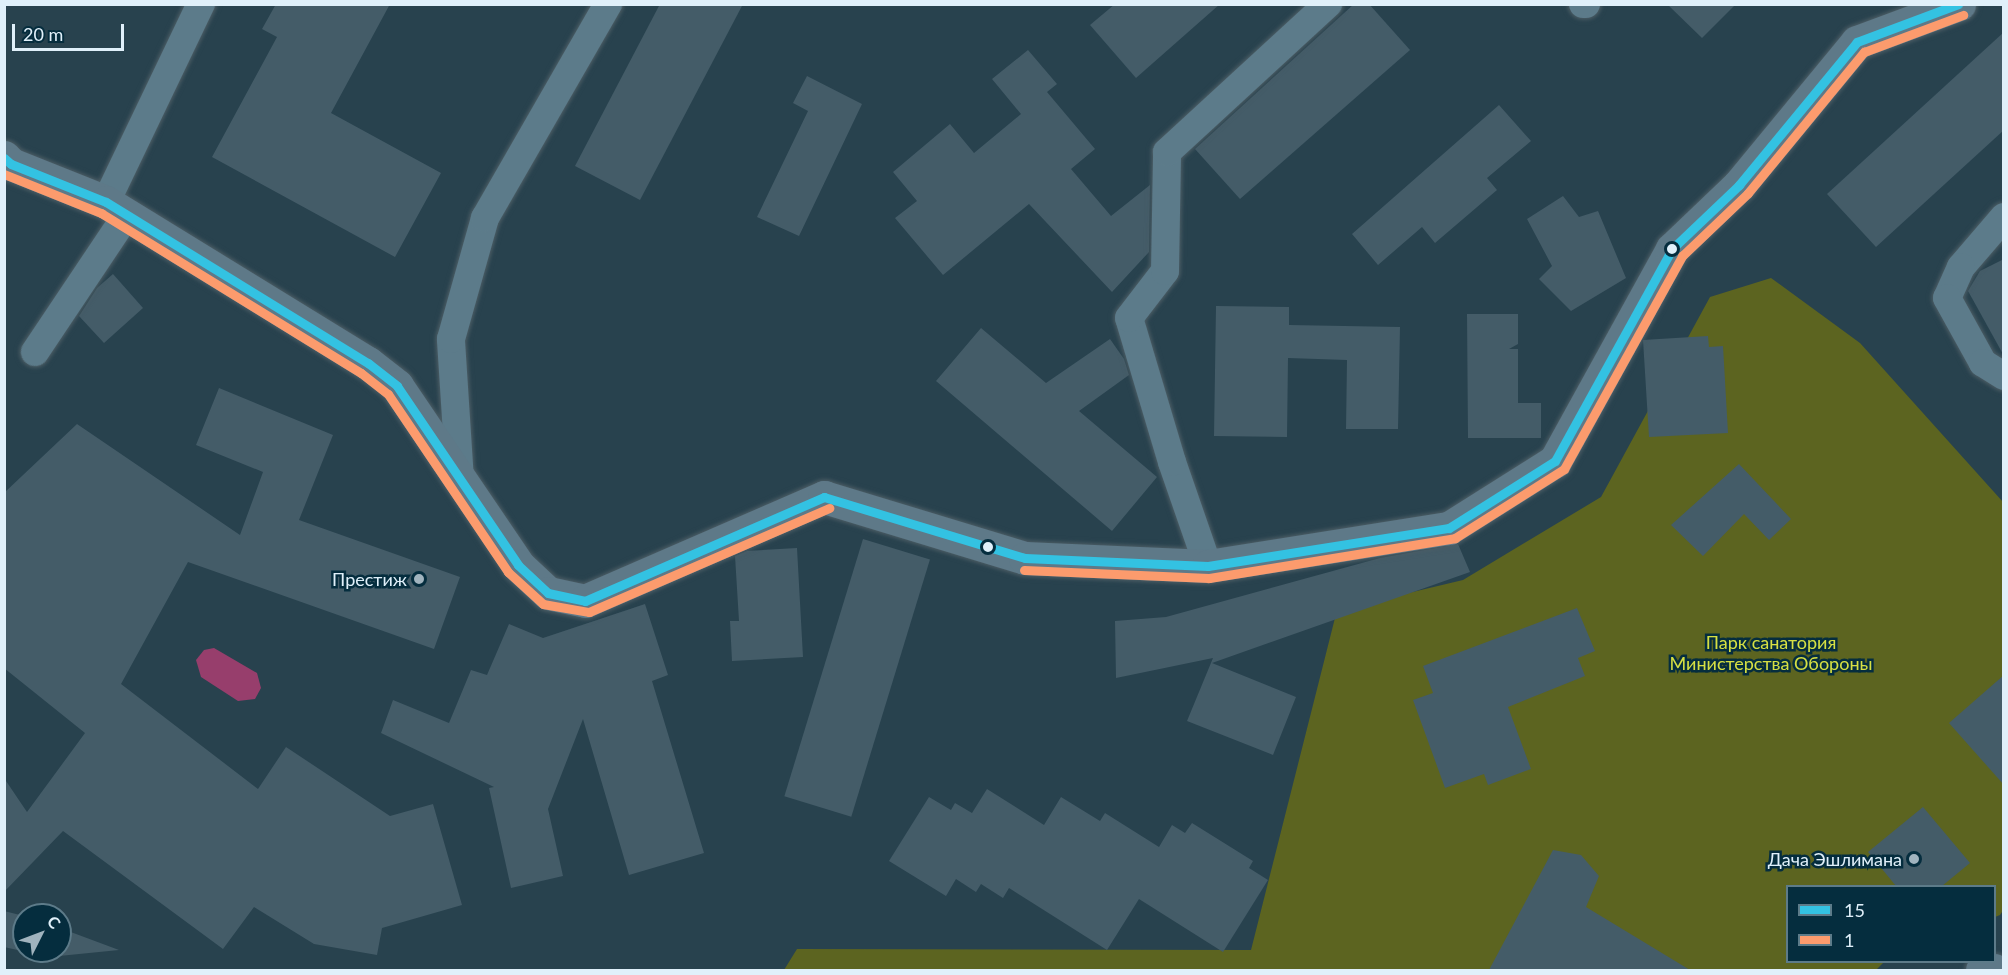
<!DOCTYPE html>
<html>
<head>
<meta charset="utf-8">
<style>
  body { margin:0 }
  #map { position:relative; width:2008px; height:975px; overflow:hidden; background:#28424e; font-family:Lato,sans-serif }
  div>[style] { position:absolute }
  .green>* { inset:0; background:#5c6420 }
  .water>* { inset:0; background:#973e6c }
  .building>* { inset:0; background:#445c68; transform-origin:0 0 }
  .roads { filter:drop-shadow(0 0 2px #4c5d65) drop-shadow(0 0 2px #4c5d65) }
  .street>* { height:28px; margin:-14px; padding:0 14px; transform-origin:14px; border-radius:14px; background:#5c7b8a }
  .secondary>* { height:33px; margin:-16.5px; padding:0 16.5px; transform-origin:16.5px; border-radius:16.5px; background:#5e7988 }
  .bus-1>* { height:9px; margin:-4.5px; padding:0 4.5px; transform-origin:4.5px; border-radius:4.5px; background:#33c2e2 }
  .bus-2>* { height:9px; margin:-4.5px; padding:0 4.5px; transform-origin:4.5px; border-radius:4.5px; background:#fc9b6d }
  .dots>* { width:16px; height:16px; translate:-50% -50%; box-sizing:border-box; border:3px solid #052d3e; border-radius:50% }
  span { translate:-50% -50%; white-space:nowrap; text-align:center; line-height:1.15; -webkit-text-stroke:5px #052d3e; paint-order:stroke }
  .poi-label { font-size:18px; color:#e0f0fa }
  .right { translate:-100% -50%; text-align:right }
  .park-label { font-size:18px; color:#d6e043 }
  .frame { position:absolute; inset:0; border:6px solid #e0f0fa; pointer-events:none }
  .legend { position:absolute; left:1786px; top:885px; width:210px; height:78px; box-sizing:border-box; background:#052d3e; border:2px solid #5d7b89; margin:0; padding:8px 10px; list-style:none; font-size:18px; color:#e0f0fa }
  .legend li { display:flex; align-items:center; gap:12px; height:30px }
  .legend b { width:30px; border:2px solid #5d7b89 }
  .north { position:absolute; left:12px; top:903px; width:60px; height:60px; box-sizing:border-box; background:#052d3e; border:2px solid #5d7b89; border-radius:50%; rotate:48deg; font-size:16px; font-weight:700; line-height:24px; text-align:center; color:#e0f0fa }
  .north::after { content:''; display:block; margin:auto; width:21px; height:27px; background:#a0b3be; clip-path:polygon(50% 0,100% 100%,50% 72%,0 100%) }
  .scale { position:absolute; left:12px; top:24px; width:112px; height:27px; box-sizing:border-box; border:3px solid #e0f0fa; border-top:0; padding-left:8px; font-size:18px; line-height:21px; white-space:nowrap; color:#e0f0fa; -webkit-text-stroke:4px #052d3e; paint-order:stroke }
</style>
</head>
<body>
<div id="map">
  <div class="green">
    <i style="clip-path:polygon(1771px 278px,1860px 343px,2003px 502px,2004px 909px,2000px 915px,1995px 917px,1994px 886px,1788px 886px,1788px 962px,1884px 962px,1876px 970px,784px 970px,797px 949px,1251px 950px,1337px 610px,1463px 580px,1601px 497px,1710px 297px)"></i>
  </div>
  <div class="water">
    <i style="clip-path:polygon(214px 648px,257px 673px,261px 688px,255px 699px,238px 701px,201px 677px,196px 660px,204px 650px)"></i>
  </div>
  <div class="building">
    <i style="clip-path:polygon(276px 4px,390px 4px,331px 113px,441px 173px,395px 257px,212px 157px,277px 37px,262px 29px)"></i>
    <i style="clip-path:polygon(660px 4px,743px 4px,640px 200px,575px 166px)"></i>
    <i style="clip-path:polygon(1115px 4px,1220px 4px,1136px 78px,1090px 25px)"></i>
    <i style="clip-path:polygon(1354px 4px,1369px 4px,1410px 50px,1240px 199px,1195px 149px)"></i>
    <i style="clip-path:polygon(1667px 4px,1736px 4px,1702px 38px)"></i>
    <i style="clip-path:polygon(2004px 32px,2004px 130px,1876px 247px,1827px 194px)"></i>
    <i style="clip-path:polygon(1028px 50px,1057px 84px,1047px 92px,1095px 149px,1071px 169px,1111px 216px,1150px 185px,1149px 252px,1112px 292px,1029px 204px,943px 275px,895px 218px,917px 201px,893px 172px,950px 124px,974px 153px,1021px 114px,992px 79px)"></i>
    <i style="clip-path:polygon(807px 76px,862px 104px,799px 236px,757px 217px,808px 111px,793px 103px)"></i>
    <i style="clip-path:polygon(1499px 105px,1531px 141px,1487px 178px,1497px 190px,1435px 243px,1422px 227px,1378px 265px,1352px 234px)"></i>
    <i style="clip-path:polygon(1563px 196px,1579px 217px,1598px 211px,1626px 278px,1571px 311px,1539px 279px,1552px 266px,1527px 219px)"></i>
    <i style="clip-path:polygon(2004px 259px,2004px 356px,1968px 291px,1980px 271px)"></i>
    <i style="clip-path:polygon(113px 274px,143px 308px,104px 343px,79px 316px,97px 288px)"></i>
    <i style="clip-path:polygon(1216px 306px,1289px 307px,1289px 325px,1400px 327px,1398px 429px,1346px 429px,1347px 360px,1288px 358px,1287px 437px,1214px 436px)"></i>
    <i style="clip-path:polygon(1467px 314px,1518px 314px,1518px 344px,1509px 349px,1518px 349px,1518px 403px,1541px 403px,1541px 438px,1468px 438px)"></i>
    <i style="clip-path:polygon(981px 328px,1046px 383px,1110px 339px,1124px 359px,1129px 375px,1079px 411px,1157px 477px,1112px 531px,936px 381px)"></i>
    <i style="clip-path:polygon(1708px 336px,1709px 347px,1723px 346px,1728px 433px,1649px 437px,1643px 340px)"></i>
    <i style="clip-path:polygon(219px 388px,333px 435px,299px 520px,460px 577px,434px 649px,188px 562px,121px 684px,258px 789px,286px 747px,390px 816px,433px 804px,462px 905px,382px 928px,377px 955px,314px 944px,254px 907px,223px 949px,63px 831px,4px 892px,4px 778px,27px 812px,85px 733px,4px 668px,4px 493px,77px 424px,240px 535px,263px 472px,196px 445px)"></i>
    <i style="clip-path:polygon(1739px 464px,1791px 519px,1769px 540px,1744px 514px,1703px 556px,1671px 525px)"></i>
    <i style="left:863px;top:539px;width:70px;height:269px;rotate:17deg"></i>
    <i style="clip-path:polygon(1458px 544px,1470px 572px,1212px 663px,1296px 697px,1273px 755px,1187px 721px,1213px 658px,1116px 678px,1115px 621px,1166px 617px,1380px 558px)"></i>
    <i style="clip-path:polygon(797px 548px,803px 657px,732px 661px,730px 621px,739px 621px,735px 556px,747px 551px)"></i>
    <i style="clip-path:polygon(645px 604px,668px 675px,652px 681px,704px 853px,629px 875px,583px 719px,548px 809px,563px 876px,511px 888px,489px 788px,494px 787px,381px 733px,393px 700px,449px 723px,471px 670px,487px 675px,509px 624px,543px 638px)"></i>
    <i style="clip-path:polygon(1577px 608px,1595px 651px,1578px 658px,1585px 676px,1508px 707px,1531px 769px,1488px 785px,1484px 774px,1445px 788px,1413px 700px,1433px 693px,1423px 666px)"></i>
    <i style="clip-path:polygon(2004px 675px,2004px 785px,1949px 723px)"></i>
    <i style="clip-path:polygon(987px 789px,1044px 825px,1061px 797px,1100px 821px,1105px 813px,1159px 847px,1172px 825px,1185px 833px,1192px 823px,1253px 861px,1249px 868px,1268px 880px,1223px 952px,1139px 899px,1107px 950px,1009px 888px,1003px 898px,981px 884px,976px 892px,956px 879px,946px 896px,889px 861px,929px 797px,951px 810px,955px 803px,972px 813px)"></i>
    <i style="clip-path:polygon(1923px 807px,1970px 863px,1942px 886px,1896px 886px,1868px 852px)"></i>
    <i style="clip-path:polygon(1553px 850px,1581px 855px,1599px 876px,1586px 907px,1690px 970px,1489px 970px)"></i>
    <i style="clip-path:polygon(4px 911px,24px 916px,24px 951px,60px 951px,60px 928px,119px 950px,49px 957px,4px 947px)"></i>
  </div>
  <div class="roads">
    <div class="street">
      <i style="left:1583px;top:4px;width:3px"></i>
      <i style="left:106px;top:202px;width:220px;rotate:-64.4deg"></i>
      <i style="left:2004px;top:217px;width:66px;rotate:130.7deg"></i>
      <i style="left:1961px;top:267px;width:34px;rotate:114deg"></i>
      <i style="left:1947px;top:298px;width:74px;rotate:61deg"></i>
      <i style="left:1983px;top:363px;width:25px;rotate:32deg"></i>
      <i style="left:35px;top:352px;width:164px;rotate:-56.2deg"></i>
      <i style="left:460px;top:480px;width:141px;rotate:-93.7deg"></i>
      <i style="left:451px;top:339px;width:126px;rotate:-74.3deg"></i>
      <i style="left:485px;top:218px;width:247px;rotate:-60.1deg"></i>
      <i style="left:1208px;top:566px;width:110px;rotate:-109.1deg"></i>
      <i style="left:1172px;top:462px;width:150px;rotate:-106.6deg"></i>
      <i style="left:1129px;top:318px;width:59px;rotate:-52.5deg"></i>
      <i style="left:1165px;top:271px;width:119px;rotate:-89deg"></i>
      <i style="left:1167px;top:152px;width:219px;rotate:-42.6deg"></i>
    </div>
    <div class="secondary">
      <i style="left:4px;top:157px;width:10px;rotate:45deg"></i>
      <i style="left:11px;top:164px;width:102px;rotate:21.8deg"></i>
      <i style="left:106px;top:202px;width:308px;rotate:31.6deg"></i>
      <i style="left:368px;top:363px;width:37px;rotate:38deg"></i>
      <i style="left:397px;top:386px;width:216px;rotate:55.9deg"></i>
      <i style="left:518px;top:565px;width:41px;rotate:43deg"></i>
      <i style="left:548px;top:593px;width:38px;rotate:12deg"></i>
      <i style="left:585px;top:601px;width:261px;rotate:-23.5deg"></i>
      <i style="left:824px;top:497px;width:210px;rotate:16.9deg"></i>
      <i style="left:1025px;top:558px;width:183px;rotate:2.5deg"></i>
      <i style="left:1208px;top:566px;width:244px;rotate:-9deg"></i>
      <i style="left:1449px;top:528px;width:125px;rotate:-32.3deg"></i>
      <i style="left:1555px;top:461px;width:242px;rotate:-61.1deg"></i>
      <i style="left:1672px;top:249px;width:93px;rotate:-43.7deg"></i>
      <i style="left:1739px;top:185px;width:185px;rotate:-50.5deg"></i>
      <i style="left:1857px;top:42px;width:109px;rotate:-20.4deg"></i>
      <i style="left:1982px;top:970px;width:12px"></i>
    </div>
  </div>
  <div class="bus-1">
    <i style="left:4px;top:158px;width:9px;rotate:41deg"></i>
    <i style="left:11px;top:164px;width:102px;rotate:21.8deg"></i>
    <i style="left:106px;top:202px;width:308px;rotate:31.6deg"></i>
    <i style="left:368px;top:363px;width:37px;rotate:38deg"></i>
    <i style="left:397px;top:386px;width:216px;rotate:55.9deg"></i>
    <i style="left:518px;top:565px;width:41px;rotate:43deg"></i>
    <i style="left:548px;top:593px;width:38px;rotate:12deg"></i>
    <i style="left:585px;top:601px;width:261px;rotate:-23.5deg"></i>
    <i style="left:824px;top:497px;width:210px;rotate:16.9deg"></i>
    <i style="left:1025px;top:558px;width:183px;rotate:2.5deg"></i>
    <i style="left:1208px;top:566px;width:244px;rotate:-9deg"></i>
    <i style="left:1449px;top:528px;width:125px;rotate:-32.3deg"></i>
    <i style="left:1555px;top:461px;width:242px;rotate:-61.1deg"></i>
    <i style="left:1672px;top:249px;width:93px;rotate:-43.7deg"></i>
    <i style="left:1739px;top:185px;width:185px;rotate:-50.5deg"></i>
    <i style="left:1857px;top:42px;width:108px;rotate:-20.6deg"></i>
  </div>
  <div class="bus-2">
    <i style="left:4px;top:174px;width:105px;rotate:21.9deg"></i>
    <i style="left:101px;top:213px;width:305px;rotate:31.6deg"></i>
    <i style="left:361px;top:373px;width:34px;rotate:38deg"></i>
    <i style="left:388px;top:394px;width:215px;rotate:56deg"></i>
    <i style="left:508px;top:572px;width:47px;rotate:42.4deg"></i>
    <i style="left:543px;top:604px;width:47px;rotate:9.9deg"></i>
    <i style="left:589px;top:612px;width:262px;rotate:-23.4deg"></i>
    <i style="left:1024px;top:570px;width:185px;rotate:2.5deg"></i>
    <i style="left:1209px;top:578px;width:249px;rotate:-9.2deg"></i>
    <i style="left:1455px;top:538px;width:129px;rotate:-32.3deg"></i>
    <i style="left:1564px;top:469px;width:244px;rotate:-61deg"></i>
    <i style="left:1682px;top:256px;width:91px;rotate:-43.7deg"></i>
    <i style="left:1748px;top:193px;width:183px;rotate:-50.6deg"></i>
    <i style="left:1864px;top:52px;width:106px;rotate:-20.5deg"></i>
  </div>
  <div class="dots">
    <i style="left:1672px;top:249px;background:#e0f0fa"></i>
    <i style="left:988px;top:547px;background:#e0f0fa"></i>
    <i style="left:419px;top:579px;background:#a0b3be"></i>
    <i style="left:1914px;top:859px;background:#a0b3be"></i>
  </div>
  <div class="poi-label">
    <span class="right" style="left:407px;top:579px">Престиж</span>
    <span class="right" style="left:1902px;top:859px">Дача Эшлимана</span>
  </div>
  <div class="park-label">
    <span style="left:1771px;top:653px">Парк санатория<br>Министерства Обороны</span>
  </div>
  <div class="frame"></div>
  <ul class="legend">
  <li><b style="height:8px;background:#33c2e2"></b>15</li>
  <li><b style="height:8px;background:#fc9b6d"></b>1</li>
  </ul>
  <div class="north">С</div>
  <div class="scale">20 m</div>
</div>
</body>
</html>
